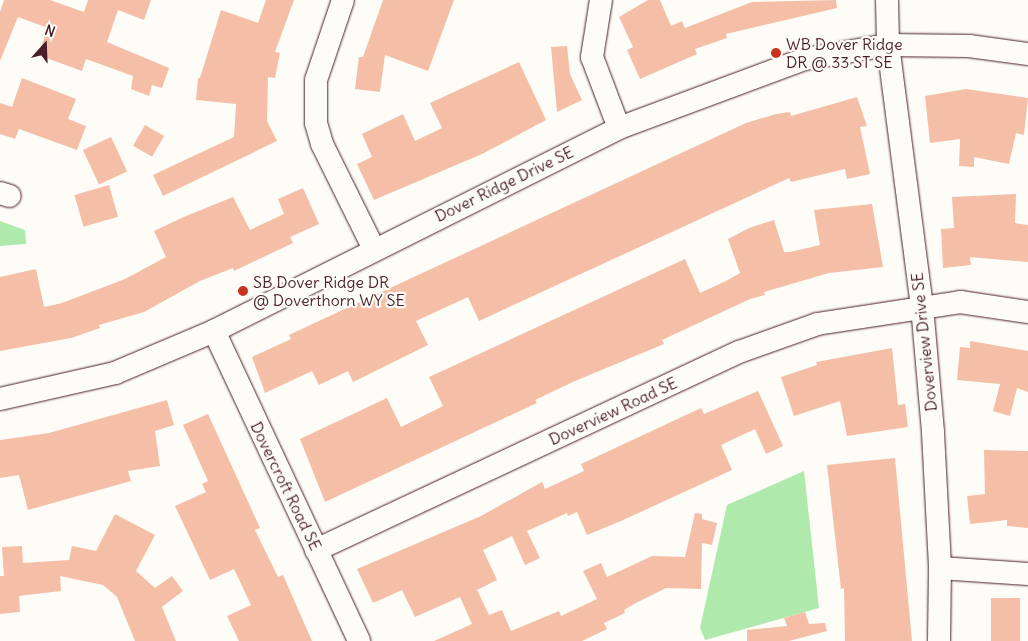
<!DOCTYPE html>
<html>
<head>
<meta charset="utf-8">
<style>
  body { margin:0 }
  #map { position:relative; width:1028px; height:641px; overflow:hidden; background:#fdfcf7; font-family:Delius,sans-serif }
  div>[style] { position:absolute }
  .green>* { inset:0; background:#b0e9ac }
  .building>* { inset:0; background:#f5bfa7; transform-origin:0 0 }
  .roads { filter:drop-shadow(0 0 1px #4a1f2b) drop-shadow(0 0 1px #4a1f2b) }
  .street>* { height:22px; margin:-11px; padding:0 11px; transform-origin:11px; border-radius:11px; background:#fdfcf7 }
  .dots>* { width:14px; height:14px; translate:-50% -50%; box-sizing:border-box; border:2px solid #fdfcf7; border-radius:50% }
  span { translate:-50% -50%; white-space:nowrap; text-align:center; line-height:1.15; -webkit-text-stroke:4.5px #fdfcf7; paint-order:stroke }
  .poi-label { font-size:16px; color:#4a1f2b }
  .left { translate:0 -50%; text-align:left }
  .street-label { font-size:16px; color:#4a1f2b }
  .north { position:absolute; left:20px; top:20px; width:50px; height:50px; -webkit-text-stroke:4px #fdfcf7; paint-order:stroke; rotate:20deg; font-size:14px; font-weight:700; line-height:20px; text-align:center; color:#4a1f2b }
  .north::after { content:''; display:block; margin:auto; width:18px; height:22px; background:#4a1f2b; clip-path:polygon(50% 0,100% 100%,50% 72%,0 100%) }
</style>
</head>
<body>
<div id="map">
  <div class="green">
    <i style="clip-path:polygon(0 221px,25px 230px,26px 244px,0 246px)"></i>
    <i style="clip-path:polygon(804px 471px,819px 608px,705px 640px,700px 628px,727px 505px)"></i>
  </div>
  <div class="building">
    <i style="clip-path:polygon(4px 0,50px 0,84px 12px,88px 0,151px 0,144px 20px,118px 10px,107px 42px,169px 68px,162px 88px,152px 85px,149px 96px,131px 89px,133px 76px,86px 59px,82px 71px,38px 55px,48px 28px,18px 17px,0 61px,0 12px)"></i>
    <i style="clip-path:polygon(266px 0,294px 0,275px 52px,280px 53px,275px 78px,268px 77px,267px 121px,277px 141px,163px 196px,153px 175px,234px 137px,236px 104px,196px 100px,198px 78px,200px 78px,221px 10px,258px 23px)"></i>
    <i style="clip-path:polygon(383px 0,454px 0,428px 71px,385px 55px,380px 92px,355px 89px,359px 57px,363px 57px)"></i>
    <i style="clip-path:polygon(648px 0,660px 0,671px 26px,682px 21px,685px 28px,752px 2px,836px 0,837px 8px,726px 34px,727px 38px,695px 49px,697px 54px,640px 79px,627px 50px,633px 47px,619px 17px)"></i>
    <i style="clip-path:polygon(567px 46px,570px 74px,582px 100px,557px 112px,551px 47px)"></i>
    <i style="clip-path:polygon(519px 62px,546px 120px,482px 154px,374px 200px,357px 164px,372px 157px,362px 134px,403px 114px,415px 141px,442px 128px,430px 103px)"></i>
    <i style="clip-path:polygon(22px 78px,76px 99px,68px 119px,86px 126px,77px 150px,19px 129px,15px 139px,0 134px,0 103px,12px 107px)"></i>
    <i style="clip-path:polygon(966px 89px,1028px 98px,1024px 135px,1016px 133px,1009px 164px,974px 157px,974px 167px,959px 166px,960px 139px,930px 143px,925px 96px)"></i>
    <i style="clip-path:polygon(857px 97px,867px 126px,860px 127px,870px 174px,847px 179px,845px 169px,791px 182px,789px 178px,479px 321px,468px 297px,416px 321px,428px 345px,353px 382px,348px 371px,319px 385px,312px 371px,265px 393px,252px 357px,291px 339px,289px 335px,321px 320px,746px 123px,776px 114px,790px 112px,791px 116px)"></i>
    <i style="left:145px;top:125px;width:22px;height:24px;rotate:30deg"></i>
    <i style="left:111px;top:137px;width:38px;height:31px;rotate:65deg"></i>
    <i style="left:109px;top:185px;width:33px;height:36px;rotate:74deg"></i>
    <i style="clip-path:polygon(303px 188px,319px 224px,290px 237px,293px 243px,234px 271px,233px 268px,200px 281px,144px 312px,99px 325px,100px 328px,71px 338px,0 351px,0 277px,36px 269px,44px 307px,62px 303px,125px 279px,166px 257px,154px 231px,186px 216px,233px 197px,250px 230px,284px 214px,278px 199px)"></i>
    <i style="clip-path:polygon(1016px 194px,1015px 223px,1028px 225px,1028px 262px,970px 257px,971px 265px,943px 268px,941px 229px,954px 228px,952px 197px)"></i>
    <i style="clip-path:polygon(872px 204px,883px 267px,829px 273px,764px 292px,765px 295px,750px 299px,662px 340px,664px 344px,575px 381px,535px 400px,537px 403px,325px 502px,300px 439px,387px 398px,401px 427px,443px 406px,429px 377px,685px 259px,700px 293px,726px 281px,740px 273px,728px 239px,749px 228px,774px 220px,784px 252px,790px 252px,820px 245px,814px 210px)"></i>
    <i style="clip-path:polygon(970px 341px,1028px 351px,1028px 392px,1017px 388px,1010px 416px,993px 411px,1000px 384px,957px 380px,960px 347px,970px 348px)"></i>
    <i style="clip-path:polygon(892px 348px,898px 405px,905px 404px,908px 427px,847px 436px,840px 401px,794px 416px,781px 377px,817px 365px,816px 362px)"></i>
    <i style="clip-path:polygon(758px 391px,783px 446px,766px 454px,755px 429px,721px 445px,732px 470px,621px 521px,587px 535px,577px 512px,568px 516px,567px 513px,527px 531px,540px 558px,525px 565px,512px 536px,483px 550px,497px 580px,477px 590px,489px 615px,502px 610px,511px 631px,559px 611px,561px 616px,597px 599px,583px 571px,601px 563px,607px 577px,652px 556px,685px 557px,695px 513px,702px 514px,702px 519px,717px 523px,712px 545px,702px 543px,701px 589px,666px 588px,636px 603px,624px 610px,625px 613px,604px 623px,607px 629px,582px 641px,434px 641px,472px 624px,460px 597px,415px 617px,402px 590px,373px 603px,357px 569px,481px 516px,542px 482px,545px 489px,584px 471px,581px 464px,701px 408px,704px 414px)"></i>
    <i style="clip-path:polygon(167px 400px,174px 425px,155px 431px,160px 466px,128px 471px,131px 481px,28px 510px,19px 475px,0 478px,0 440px,49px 433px)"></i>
    <i style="clip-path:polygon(208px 414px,260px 528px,255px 530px,278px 577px,283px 575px,312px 641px,239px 641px,227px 616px,251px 605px,234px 569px,210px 580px,175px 506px,206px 492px,202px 484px,208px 481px,183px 425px)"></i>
    <i style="clip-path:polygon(984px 450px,1028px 451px,1028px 528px,1007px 526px,1007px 520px,970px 524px,967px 496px,985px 494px)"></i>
    <i style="clip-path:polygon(895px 458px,912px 641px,845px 641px,844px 588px,841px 589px,827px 465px)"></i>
    <i style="clip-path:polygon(115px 514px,155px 535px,136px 571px,155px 588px,172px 576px,183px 591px,162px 607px,176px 641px,135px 641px,117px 597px,103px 585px,60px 576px,61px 591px,19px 596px,20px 612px,0 614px,0 576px,4px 576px,2px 547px,22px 546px,23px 563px,69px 560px,72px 546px,96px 551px)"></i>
    <i style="left:991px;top:598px;width:29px;height:43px"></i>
    <i style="clip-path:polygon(805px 612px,809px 624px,825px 623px,827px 631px,789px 641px,747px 641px,747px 630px,787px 626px,784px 618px)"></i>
  </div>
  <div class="roads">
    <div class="street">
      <i style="left:343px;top:0;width:84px;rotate:108.6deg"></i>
      <i style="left:316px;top:80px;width:43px;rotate:90deg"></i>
      <i style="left:316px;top:123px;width:22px;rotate:74deg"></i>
      <i style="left:322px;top:144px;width:117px;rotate:63.7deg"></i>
      <i style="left:601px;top:0;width:58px;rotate:99deg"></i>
      <i style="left:592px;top:57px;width:76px;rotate:69.2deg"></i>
      <i style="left:887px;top:0;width:45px;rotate:88.7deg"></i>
      <i style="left:888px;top:45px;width:263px;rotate:82.6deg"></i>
      <i style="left:922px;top:306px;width:127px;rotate:85deg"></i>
      <i style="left:933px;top:433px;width:135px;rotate:87deg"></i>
      <i style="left:940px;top:568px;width:73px;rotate:90.8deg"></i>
      <i style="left:0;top:193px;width:10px;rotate:17deg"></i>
      <i style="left:214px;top:331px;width:342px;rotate:64.9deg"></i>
      <i style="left:0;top:399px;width:118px;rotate:-12.7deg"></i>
      <i style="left:115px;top:373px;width:108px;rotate:-23deg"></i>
      <i style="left:214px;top:331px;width:453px;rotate:-26.6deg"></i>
      <i style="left:619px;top:128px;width:198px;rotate:-20.4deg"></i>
      <i style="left:805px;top:59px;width:84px;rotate:-9.6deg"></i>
      <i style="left:888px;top:45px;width:81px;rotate:0.7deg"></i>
      <i style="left:969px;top:46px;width:60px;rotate:7.7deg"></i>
      <i style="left:316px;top:550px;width:467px;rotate:-25.1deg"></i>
      <i style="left:739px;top:352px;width:83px;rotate:-19.7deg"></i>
      <i style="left:817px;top:324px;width:145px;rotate:-8.7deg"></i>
      <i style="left:960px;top:302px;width:69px;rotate:8.4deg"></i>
      <i style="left:940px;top:568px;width:88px;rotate:3.9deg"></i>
    </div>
  </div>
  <div class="dots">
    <i style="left:776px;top:53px;background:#c8321e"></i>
    <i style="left:243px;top:291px;background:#c8321e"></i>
  </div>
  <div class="poi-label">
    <span class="left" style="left:786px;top:53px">WB Dover Ridge<br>DR @ 33 ST SE</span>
    <span class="left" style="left:253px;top:291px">SB Dover Ridge DR<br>@ Doverthorn WY SE</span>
  </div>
  <div class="street-label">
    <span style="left:504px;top:184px;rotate:-26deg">Dover Ridge Drive SE</span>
    <span style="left:924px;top:342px;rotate:-96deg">Doverview Drive SE</span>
    <span style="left:613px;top:411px;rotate:-25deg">Doverview Road SE</span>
    <span style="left:286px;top:486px;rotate:64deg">Dovercroft Road SE</span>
  </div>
  <div class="north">N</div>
</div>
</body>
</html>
